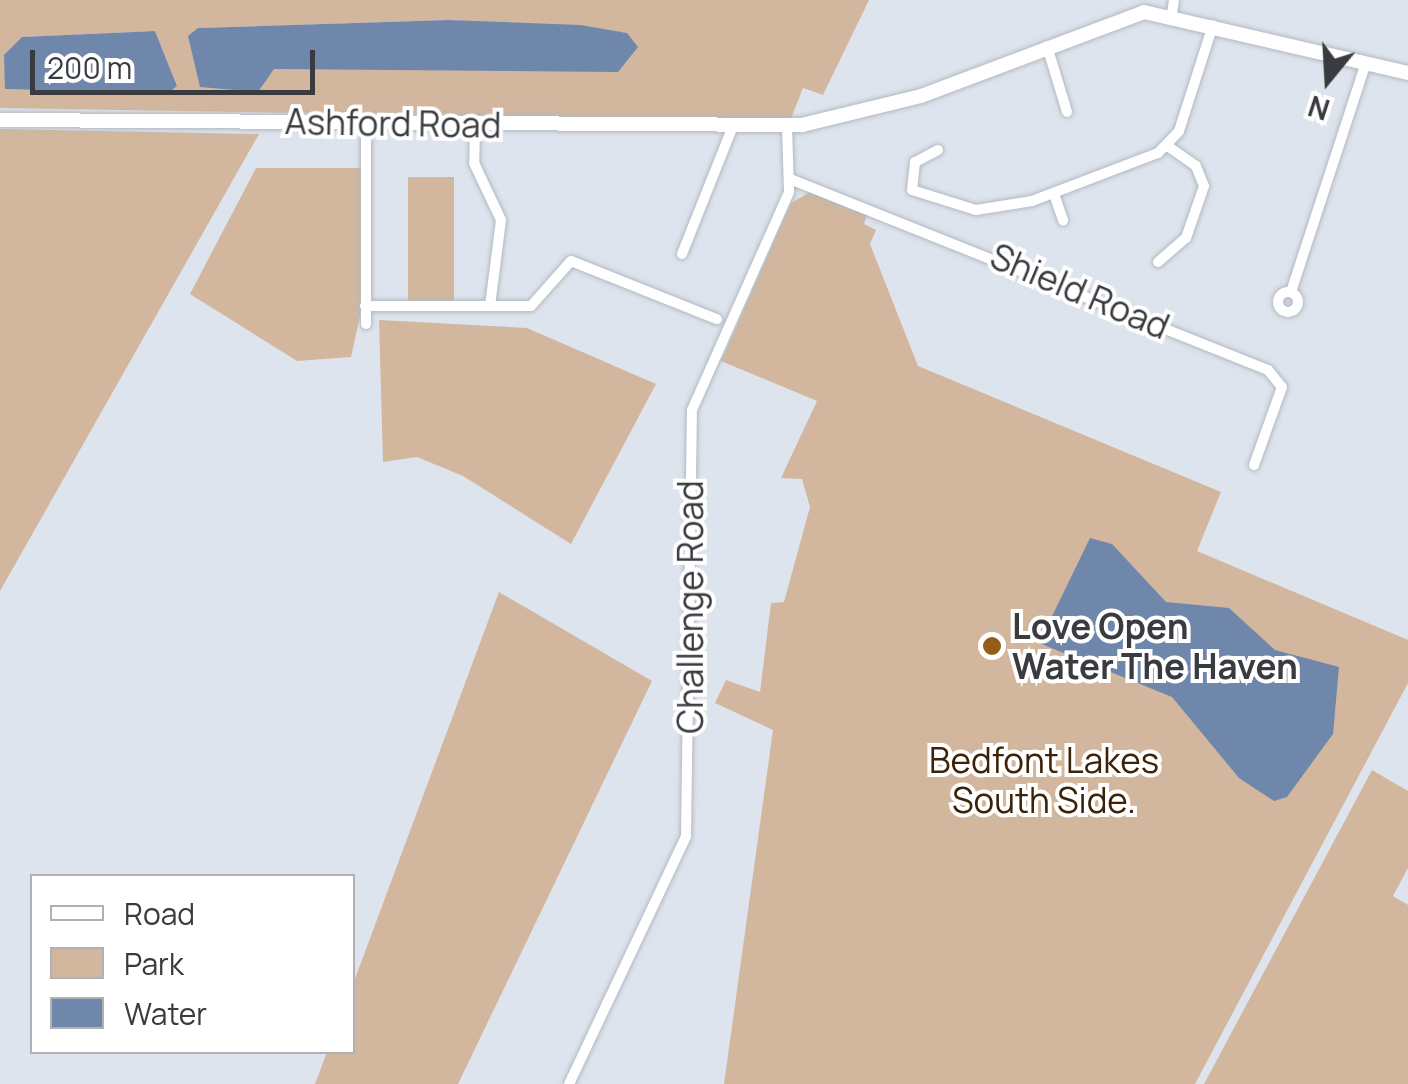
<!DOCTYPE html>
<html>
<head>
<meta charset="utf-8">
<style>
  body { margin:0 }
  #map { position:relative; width:1408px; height:1084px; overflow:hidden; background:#dee4ed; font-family:Manrope,sans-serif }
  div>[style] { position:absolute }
  .green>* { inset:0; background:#d2b79e; transform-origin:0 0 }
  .water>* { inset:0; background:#7087ac }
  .roads { filter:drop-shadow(0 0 2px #b3b9c2) drop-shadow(0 0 2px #b3b9c2) }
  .minor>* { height:10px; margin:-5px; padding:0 5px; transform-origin:5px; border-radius:5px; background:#fff }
  .minor>.ring { margin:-5px; padding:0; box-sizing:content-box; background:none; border:10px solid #fff; border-radius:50% }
  .secondary>* { height:14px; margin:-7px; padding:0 7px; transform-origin:7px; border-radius:7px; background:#fff }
  .dots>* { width:28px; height:28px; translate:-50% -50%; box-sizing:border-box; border:5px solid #fff; border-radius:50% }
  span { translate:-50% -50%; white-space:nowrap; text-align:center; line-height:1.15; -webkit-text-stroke:8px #fff; paint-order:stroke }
  .street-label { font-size:35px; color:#393b3f }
  .poi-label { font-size:35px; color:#393b3f; font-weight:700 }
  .left { translate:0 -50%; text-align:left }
  .park-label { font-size:35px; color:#3c2307 }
  .legend { position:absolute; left:30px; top:874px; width:325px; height:180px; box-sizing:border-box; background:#fff; border:2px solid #b0b1b2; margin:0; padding:12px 18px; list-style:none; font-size:30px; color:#393b3f }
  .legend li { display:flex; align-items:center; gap:20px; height:50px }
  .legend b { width:50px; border:2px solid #b0b1b2 }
  .north { position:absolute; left:1278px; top:30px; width:100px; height:100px; -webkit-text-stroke:8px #fff; paint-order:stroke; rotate:198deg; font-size:28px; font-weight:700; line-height:40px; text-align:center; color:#393b3f }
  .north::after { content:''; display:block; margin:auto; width:35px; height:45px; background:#393b3f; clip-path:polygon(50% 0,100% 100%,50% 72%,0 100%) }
  .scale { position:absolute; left:30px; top:50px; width:285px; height:45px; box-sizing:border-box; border:5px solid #393b3f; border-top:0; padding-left:12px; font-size:30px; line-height:35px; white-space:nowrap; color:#393b3f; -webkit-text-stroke:8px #fff; paint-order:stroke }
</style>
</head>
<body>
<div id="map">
  <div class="green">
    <i style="clip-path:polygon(evenodd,0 0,869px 0,823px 95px,803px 88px,790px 121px,0 108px,0 0,449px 20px,627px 33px,273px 69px,198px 28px,449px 20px,0 0,155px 31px,177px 86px,167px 94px,5px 89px,22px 37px,155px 31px)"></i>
    <i style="clip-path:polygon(0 129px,259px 134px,0 591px)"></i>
    <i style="clip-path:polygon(256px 168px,362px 168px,361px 311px,351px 357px,297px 361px,190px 294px)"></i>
    <i style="left:454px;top:177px;width:125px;height:46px;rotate:90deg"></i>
    <i style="clip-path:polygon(812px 191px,867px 215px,864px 224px,876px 230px,870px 244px,918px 366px,1221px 492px,1197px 551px,1408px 640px,1408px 683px,1195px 1084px,724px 1084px,773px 730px,715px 703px,726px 680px,760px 692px,771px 603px,784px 602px,810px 507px,802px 479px,781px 478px,817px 401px,721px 361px,791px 203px)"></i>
    <i style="clip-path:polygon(379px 320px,527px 328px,656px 384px,571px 544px,463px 476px,417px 457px,383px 462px)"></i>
    <i style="clip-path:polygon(499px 592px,652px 681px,458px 1084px,315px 1084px,327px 1052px,352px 1052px,353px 984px)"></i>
    <i style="clip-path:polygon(1372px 770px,1408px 791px,1408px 868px,1393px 896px,1408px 905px,1408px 1084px,1204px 1084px)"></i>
  </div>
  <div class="water">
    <i style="clip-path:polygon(448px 20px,580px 25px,627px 33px,638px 47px,618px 72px,274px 69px,258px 92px,200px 87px,188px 36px,198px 28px)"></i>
    <i style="clip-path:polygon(155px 31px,177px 86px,167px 94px,5px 89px,4px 55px,22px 37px)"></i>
    <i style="clip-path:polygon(1090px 538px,1112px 544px,1166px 602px,1229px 608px,1275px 650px,1339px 667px,1333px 734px,1287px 797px,1274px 801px,1239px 778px,1172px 697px,1039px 643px)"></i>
  </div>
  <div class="roads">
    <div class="minor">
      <i style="left:1172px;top:14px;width:14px;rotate:-82deg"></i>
      <i style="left:1047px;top:46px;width:69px;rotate:73.1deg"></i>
      <i style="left:475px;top:124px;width:39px;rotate:91deg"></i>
      <i style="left:474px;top:163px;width:63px;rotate:64.7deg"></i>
      <i style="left:501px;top:220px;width:87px;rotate:97.3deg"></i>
      <i style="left:938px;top:150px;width:26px;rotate:152deg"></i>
      <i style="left:915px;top:162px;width:28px;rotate:96deg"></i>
      <i style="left:912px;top:190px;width:67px;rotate:17.4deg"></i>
      <i style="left:976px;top:210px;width:57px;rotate:-9.1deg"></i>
      <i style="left:1032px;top:201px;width:135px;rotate:-20.9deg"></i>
      <i style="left:1158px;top:153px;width:30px;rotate:-46deg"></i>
      <i style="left:1179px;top:131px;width:111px;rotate:-72.2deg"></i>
      <i style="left:790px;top:179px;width:515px;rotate:21.78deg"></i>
      <i style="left:1268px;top:370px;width:22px;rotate:51deg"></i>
      <i style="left:1282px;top:387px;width:83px;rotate:109.7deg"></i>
      <i style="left:1054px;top:194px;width:28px;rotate:71deg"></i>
      <i style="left:682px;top:254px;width:138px;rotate:-68.3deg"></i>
      <i style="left:1158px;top:262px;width:37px;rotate:-41deg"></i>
      <i style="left:1186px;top:238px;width:55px;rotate:-70.9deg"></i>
      <i style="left:1204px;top:186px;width:22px;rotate:-112deg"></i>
      <i style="left:1196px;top:166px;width:35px;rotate:-145deg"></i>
      <i class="ring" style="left:1278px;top:292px;width:10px;height:10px"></i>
      <i style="left:1291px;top:292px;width:242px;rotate:-71.9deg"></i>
      <i style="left:365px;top:306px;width:166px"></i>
      <i style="left:531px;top:306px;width:60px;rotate:-48.4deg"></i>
      <i style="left:571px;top:261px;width:157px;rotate:21.7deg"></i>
      <i style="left:366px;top:324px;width:201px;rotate:-90deg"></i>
      <i style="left:569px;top:1084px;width:274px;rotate:-64.7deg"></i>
      <i style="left:686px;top:836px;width:426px;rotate:-89.2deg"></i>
      <i style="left:692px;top:410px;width:239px;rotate:-66deg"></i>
      <i style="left:789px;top:192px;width:66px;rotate:-91.7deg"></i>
    </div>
    <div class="secondary">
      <i style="left:0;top:120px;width:802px;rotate:0.36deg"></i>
      <i style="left:802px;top:125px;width:122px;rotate:-13.7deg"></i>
      <i style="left:921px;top:96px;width:238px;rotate:-20.6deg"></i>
      <i style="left:1144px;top:12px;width:271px;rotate:13deg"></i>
    </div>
  </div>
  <div class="dots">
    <i style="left:992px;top:646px;background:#965c19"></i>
  </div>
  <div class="street-label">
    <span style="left:393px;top:123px;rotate:1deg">Ashford Road</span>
    <span style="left:1080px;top:291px;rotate:23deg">Shield Road</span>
    <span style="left:690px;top:607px;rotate:-90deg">Challenge Road</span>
  </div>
  <div class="poi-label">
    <span class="left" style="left:1012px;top:646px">Love Open<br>Water The Haven</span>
  </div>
  <div class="park-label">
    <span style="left:1044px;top:780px">Bedfont Lakes<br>South Side.</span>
  </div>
  <ul class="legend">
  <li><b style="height:12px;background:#fff"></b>Road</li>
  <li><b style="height:28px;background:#d2b79e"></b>Park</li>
  <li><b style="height:28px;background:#7087ac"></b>Water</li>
  </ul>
  <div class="north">N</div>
  <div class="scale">200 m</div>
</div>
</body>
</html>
